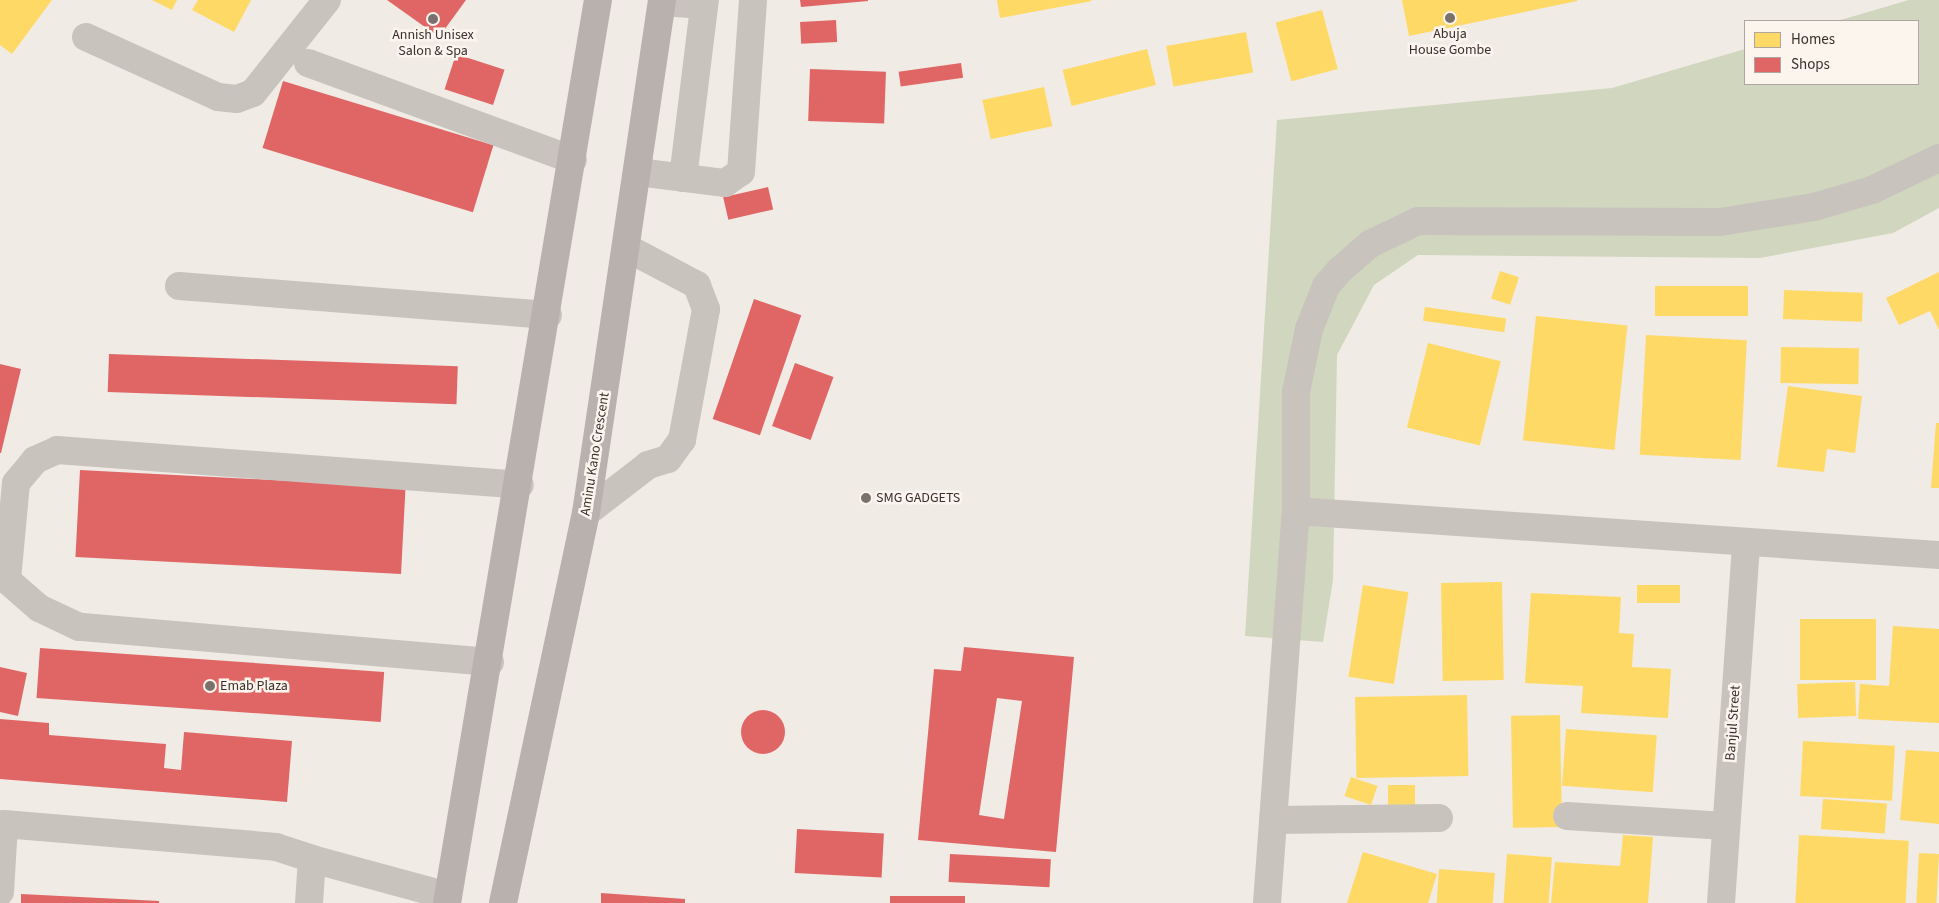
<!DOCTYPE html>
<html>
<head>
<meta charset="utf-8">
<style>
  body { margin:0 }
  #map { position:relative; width:1939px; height:903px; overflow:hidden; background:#f0ebe5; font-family:"Source Sans 3",sans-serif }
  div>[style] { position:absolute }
  .green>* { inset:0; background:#d1d6bf }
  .homes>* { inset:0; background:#ffd966; transform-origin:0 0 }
  .shops>* { inset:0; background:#e06666; transform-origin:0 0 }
  .round { border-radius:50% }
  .minor>* { height:28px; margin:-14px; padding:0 14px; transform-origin:14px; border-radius:14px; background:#c9c3be }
  .major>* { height:28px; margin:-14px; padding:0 14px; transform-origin:14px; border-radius:14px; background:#b8b1ad }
  .dots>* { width:14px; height:14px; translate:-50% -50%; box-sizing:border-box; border:2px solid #fbf5ee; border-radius:50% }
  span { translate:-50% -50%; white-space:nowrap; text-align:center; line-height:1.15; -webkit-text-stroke:5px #fbf5ee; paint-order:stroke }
  .poi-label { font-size:14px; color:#3b302b }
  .left { translate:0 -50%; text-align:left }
  .street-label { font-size:14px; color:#3b302b }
  .legend { position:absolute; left:1744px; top:20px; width:175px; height:65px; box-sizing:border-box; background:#fbf5ee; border:1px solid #aea6a0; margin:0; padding:6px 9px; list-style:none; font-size:15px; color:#3b302b }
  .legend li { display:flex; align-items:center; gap:10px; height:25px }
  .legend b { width:25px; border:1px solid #aea6a0 }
</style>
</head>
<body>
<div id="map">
  <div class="green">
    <i style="clip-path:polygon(1909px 0,1939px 0,1939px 208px,1893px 233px,1760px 258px,1418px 255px,1374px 285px,1337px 355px,1333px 580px,1323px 642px,1245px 636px,1277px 120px,1612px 88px,1745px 49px,1745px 84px,1918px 84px,1918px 21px,1837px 21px)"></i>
  </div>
  <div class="homes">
    <i style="clip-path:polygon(0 0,52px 0,12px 54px,0 45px)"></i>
    <i style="clip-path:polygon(152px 0,177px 0,172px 10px)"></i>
    <i style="clip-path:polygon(198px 0,251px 0,234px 32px,192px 10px)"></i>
    <i style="clip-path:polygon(997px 0,1091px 0,1092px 1px,1000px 18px)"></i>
    <i style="clip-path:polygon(1402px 0,1577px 0,1577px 1px,1409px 36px)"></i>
    <i style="left:1322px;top:10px;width:61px;height:48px;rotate:75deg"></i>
    <i style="left:1246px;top:32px;width:41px;height:81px;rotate:80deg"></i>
    <i style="left:1147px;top:49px;width:37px;height:87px;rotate:76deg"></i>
    <i style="left:1044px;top:87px;width:40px;height:63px;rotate:78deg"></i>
    <i style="left:1500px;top:271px;width:20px;height:29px;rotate:18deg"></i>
    <i style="clip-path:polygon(1939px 272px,1939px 330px,1930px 311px,1899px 325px,1886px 298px)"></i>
    <i style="left:1655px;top:286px;width:93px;height:30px"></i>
    <i style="left:1784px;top:290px;width:79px;height:29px;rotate:2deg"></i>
    <i style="left:1425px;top:307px;width:82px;height:14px;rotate:8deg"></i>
    <i style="left:1536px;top:316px;width:92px;height:125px;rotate:6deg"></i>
    <i style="left:1646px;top:335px;width:101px;height:120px;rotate:3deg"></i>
    <i style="left:1428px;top:343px;width:75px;height:87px;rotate:14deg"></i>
    <i style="left:1781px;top:347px;width:78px;height:36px;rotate:1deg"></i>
    <i style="clip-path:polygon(1788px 386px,1862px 396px,1855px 453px,1827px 449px,1824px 472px,1777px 467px)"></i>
    <i style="clip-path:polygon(1936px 423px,1939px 423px,1939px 488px,1931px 488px)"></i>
    <i style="left:1502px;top:582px;width:98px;height:61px;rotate:89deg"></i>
    <i style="left:1363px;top:585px;width:46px;height:93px;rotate:9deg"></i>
    <i style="left:1637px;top:585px;width:43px;height:18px"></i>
    <i style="clip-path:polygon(1531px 593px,1621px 597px,1619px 633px,1634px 634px,1632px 667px,1671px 669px,1668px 718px,1581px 713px,1583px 686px,1525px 683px)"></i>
    <i style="left:1800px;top:619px;width:76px;height:61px"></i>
    <i style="clip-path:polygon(1893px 626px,1939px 629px,1939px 723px,1858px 719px,1860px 684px,1889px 686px)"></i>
    <i style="left:1855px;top:682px;width:34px;height:58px;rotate:88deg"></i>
    <i style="left:1467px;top:695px;width:81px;height:112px;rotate:89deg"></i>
    <i style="left:1560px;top:715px;width:112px;height:49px;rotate:89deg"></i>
    <i style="left:1566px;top:729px;width:91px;height:57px;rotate:4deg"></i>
    <i style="left:1803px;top:741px;width:92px;height:55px;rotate:3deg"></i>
    <i style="clip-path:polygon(1906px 750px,1939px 752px,1939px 824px,1900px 820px)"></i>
    <i style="left:1351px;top:777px;width:28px;height:20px;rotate:19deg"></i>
    <i style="left:1388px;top:785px;width:27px;height:24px"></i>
    <i style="left:1823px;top:799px;width:64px;height:30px;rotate:4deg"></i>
    <i style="clip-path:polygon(1623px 835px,1653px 837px,1648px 903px,1551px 903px,1555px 862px,1620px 866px)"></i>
    <i style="left:1799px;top:835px;width:110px;height:68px;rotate:3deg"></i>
    <i style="clip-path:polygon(1363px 852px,1437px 874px,1428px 903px,1347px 903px)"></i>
    <i style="left:1919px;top:853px;width:20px;height:50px;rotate:3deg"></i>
    <i style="left:1507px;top:854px;width:45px;height:49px;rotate:4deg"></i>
    <i style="left:1439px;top:869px;width:56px;height:34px;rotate:4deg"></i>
  </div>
  <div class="shops">
    <i style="clip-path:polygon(387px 0,466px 0,439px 37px)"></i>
    <i style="clip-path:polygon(800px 0,868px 0,868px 1px,801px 7px)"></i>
    <i style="left:836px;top:20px;width:22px;height:36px;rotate:87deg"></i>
    <i style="left:456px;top:54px;width:51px;height:37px;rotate:18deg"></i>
    <i style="left:961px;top:63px;width:15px;height:63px;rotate:82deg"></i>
    <i style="left:810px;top:69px;width:76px;height:52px;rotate:2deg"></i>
    <i style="left:283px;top:81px;width:220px;height:70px;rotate:17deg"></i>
    <i style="left:768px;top:187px;width:23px;height:46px;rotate:77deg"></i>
    <i style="left:754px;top:299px;width:50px;height:127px;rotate:19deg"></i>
    <i style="left:109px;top:354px;width:349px;height:38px;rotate:2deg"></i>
    <i style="left:795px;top:363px;width:41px;height:67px;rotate:20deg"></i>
    <i style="clip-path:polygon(0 364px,21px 369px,1px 453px,0 453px)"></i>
    <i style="left:80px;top:470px;width:326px;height:87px;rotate:3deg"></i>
    <i style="clip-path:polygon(evenodd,964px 647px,1074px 657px,1056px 852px,918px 840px,934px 669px,961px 671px,964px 647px,997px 698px,1022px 701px,1004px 819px,979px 815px,997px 698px)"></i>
    <i style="left:40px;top:648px;width:345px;height:50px;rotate:4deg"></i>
    <i style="clip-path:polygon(0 667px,27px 673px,18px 716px,0 712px)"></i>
    <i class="round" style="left:741px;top:710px;width:44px;height:44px"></i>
    <i style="clip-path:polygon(0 719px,49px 723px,49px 735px,166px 744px,164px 768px,181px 770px,184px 732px,292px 741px,287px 802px,0 779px)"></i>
    <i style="left:797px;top:829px;width:87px;height:44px;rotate:3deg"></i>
    <i style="left:950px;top:854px;width:101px;height:28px;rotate:3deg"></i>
    <i style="clip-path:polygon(601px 893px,685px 899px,685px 903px,601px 903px)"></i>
    <i style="clip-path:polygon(21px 894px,159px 901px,159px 903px,21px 903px)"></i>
    <i style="left:890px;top:896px;width:75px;height:7px"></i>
  </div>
  <div class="minor">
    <i style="left:662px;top:2px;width:42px;rotate:4.1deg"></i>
    <i style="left:86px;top:37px;width:145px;rotate:24.4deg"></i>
    <i style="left:218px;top:97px;width:19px;rotate:6deg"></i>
    <i style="left:237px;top:99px;width:17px;rotate:-21deg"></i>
    <i style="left:253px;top:93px;width:119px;rotate:-51.5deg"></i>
    <i style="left:308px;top:63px;width:282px;rotate:20.1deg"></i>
    <i style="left:638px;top:172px;width:88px;rotate:7.2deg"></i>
    <i style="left:725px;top:183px;width:19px;rotate:-35deg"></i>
    <i style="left:741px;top:172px;width:172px;rotate:-86deg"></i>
    <i style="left:683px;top:178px;width:179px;rotate:-83deg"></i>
    <i style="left:179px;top:286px;width:370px;rotate:4.5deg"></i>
    <i style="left:1296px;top:511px;width:645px;rotate:3.91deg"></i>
    <i style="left:586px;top:513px;width:78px;rotate:-37.7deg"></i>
    <i style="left:648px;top:465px;width:21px;rotate:-17deg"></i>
    <i style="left:668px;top:459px;width:24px;rotate:-54deg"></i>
    <i style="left:682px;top:440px;width:133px;rotate:-79.6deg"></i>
    <i style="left:706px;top:309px;width:26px;rotate:-111deg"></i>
    <i style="left:697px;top:285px;width:79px;rotate:-152.1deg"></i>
    <i style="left:490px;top:662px;width:412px;rotate:-175.1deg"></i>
    <i style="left:79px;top:627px;width:44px;rotate:-154.6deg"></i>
    <i style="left:39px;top:608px;width:43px;rotate:-138.8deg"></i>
    <i style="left:7px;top:580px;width:97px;rotate:-84.7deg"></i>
    <i style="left:16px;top:483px;width:30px;rotate:-50deg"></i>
    <i style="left:35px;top:460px;width:24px;rotate:-24deg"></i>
    <i style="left:57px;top:450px;width:464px;rotate:4.3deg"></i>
    <i style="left:1567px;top:816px;width:159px;rotate:3.6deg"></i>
    <i style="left:1273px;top:820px;width:166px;rotate:-0.7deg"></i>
    <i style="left:312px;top:859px;width:141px;rotate:15.2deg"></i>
    <i style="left:0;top:892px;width:68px;rotate:-86.6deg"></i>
    <i style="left:4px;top:824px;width:273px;rotate:4.8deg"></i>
    <i style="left:276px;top:847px;width:38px;rotate:18deg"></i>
    <i style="left:312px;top:859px;width:44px;rotate:93.9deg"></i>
    <i style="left:1267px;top:903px;width:393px;rotate:-85.8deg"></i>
    <i style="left:1296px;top:511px;width:119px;rotate:-90deg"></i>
    <i style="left:1296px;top:392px;width:64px;rotate:-78.3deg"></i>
    <i style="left:1309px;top:329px;width:46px;rotate:-68.4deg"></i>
    <i style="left:1326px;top:286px;width:21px;rotate:-49deg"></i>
    <i style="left:1340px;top:270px;width:40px;rotate:-41deg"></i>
    <i style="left:1370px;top:244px;width:53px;rotate:-25.6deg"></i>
    <i style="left:1418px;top:221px;width:302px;rotate:0.2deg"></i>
    <i style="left:1720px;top:222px;width:95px;rotate:-9.1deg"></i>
    <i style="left:1814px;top:207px;width:60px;rotate:-16.3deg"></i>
    <i style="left:1872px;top:190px;width:74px;rotate:-25.5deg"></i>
    <i style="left:1721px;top:903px;width:362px;rotate:-86deg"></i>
  </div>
  <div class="major">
    <i style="left:447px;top:903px;width:916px;rotate:-80.51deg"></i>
    <i style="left:503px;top:903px;width:399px;rotate:-78deg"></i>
    <i style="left:586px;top:513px;width:519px;rotate:-81.57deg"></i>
  </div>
  <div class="dots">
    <i style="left:1450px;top:18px;background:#7a716c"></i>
    <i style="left:433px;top:19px;background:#7a716c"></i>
    <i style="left:866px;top:498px;background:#7a716c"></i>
    <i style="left:210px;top:686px;background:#7a716c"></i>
  </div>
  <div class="poi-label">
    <span style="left:1450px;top:42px">Abuja<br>House Gombe</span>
    <span style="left:433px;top:43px">Annish Unisex<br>Salon &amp; Spa</span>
    <span class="left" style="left:876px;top:498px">SMG GADGETS</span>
    <span class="left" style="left:220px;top:686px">Emab Plaza</span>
  </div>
  <div class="street-label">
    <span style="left:595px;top:454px;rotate:-81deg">Aminu Kano Crescent</span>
    <span style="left:1733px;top:723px;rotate:-86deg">Banjul Street</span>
  </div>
  <ul class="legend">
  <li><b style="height:14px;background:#ffd966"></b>Homes</li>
  <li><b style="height:14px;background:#e06666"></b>Shops</li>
  </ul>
</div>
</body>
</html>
